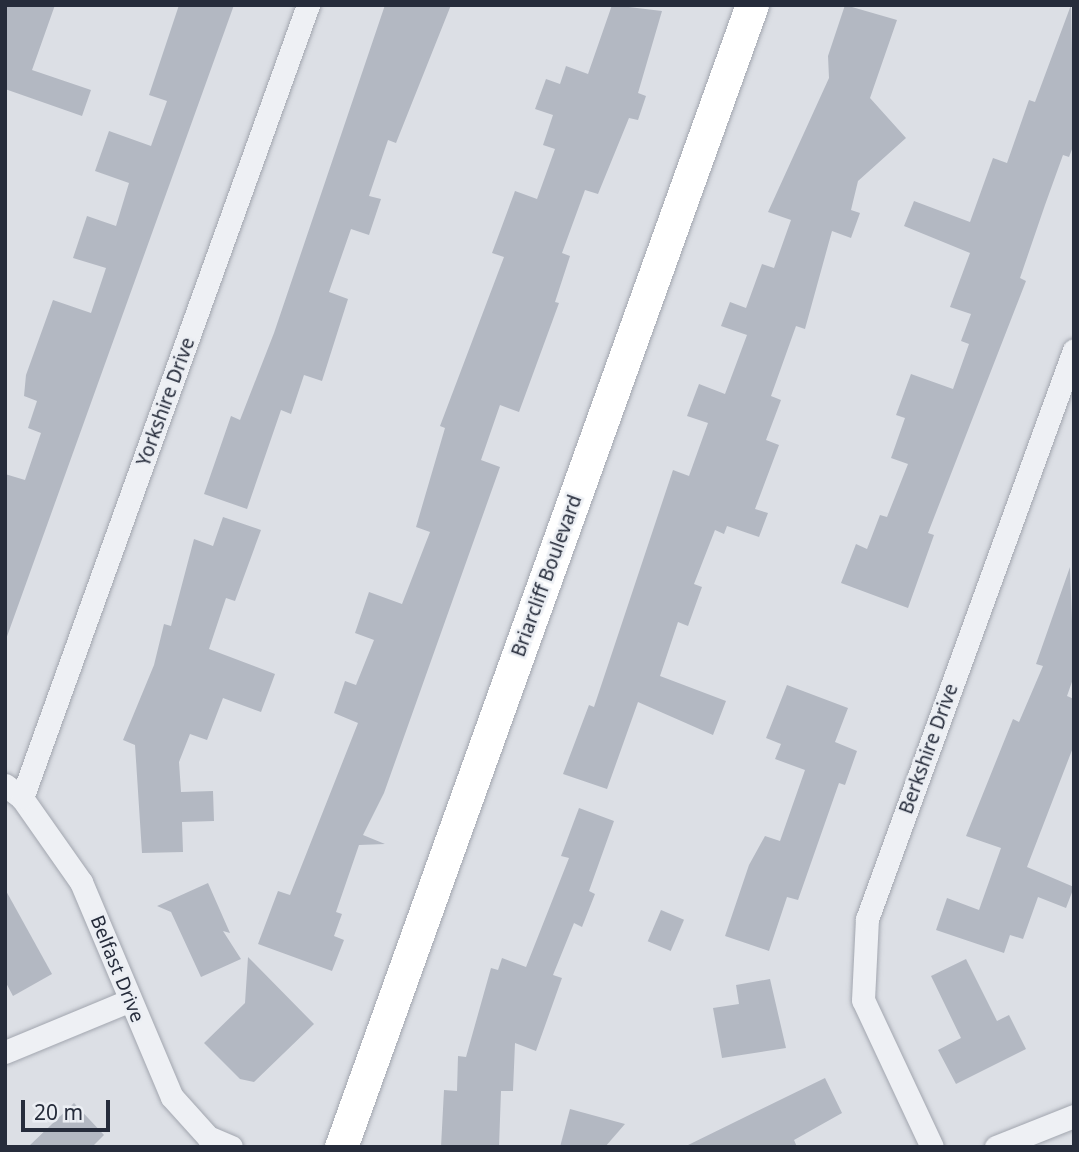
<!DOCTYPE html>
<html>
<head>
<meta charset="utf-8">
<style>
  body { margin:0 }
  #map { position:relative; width:1079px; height:1152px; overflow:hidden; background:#dcdfe5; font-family:"Noto Sans",sans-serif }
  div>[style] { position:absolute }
  .building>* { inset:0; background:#b3b8c2; transform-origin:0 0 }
  .roads { filter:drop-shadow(0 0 2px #a2a6af) drop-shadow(0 0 2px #a2a6af) }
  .street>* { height:23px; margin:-11.5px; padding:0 11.5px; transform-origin:11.5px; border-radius:11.5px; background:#eef0f4 }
  .secondary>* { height:33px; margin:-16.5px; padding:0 16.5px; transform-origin:16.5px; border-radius:16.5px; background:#fff }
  span { translate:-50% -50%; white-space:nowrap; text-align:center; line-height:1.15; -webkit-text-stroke:5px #ebeef3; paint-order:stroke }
  .street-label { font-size:19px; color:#262c3b }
  .frame { position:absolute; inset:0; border:7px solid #262c3b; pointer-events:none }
  .scale { position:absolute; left:21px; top:1100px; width:89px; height:32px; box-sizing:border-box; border:4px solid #262c3b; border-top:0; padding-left:9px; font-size:21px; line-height:24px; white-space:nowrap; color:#262c3b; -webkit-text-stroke:5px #ebeef3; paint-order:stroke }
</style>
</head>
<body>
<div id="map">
  <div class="building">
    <i style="clip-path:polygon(5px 5px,55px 5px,32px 70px,91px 90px,82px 116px,5px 89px)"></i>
    <i style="clip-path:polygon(179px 5px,234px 5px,5px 642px,5px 474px,25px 480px,41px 433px,28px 428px,37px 401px,24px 396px,26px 375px,53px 300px,91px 313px,106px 268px,73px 258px,87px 216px,116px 226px,129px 183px,95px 171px,109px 131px,151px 146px,167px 101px,149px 95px)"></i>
    <i style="clip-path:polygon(385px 5px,451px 5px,396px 143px,388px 140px,369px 196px,381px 199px,369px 235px,351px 229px,329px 292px,348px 299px,322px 381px,304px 375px,291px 414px,281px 410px,247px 509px,204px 494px,231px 416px,240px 420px,274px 333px)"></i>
    <i style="clip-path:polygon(612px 5px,662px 11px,638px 93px,646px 96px,638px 120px,629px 118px,598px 194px,585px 190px,562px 253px,570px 256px,555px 302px,559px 303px,519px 412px,500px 405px,481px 460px,500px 467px,384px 793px,363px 835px,385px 844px,359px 845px,336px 912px,342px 914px,334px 936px,344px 940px,332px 971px,258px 944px,278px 891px,290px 895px,358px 723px,334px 713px,345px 681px,356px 685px,374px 640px,355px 633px,369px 592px,402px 604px,430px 532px,416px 527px,445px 428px,440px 426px,504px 257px,492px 253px,515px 191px,537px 199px,555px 149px,543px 145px,553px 115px,535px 109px,546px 79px,560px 84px,566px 66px,588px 74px)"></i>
    <i style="clip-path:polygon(845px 5px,897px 20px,870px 98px,906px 138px,858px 181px,851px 210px,860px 213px,851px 238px,832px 231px,805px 329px,796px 326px,771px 396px,781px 400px,766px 440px,779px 445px,755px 509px,768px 513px,759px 537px,727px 526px,724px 534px,715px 530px,694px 584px,702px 587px,688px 626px,678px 622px,660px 676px,726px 701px,713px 735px,638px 702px,607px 789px,563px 774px,589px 705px,594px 707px,673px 470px,689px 476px,708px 423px,687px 416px,699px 384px,725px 394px,747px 335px,721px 326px,730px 302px,746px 308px,762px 264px,774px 268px,791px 220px,768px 212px,829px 78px,828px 56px)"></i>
    <i style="clip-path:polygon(1071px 5px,1074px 144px,1069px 157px,1063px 155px,1045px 205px,1020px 278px,1026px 281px,928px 533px,934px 535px,908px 608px,841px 583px,856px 544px,867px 549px,880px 515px,887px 517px,908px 464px,891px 458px,905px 418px,896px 415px,911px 374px,953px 389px,969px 344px,961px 341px,971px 314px,950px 307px,970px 253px,904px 226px,914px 201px,970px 222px,993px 158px,1007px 163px,1029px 100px,1035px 102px)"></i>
    <i style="clip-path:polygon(223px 517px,261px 530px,235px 601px,226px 598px,209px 649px,275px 674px,261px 712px,223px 698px,207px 740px,190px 734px,179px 762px,181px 792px,213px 791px,214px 821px,182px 822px,183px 852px,142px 853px,135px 745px,123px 740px,154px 665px,164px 624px,171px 626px,194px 539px,213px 546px)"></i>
    <i style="clip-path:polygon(1070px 567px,1074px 676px,1067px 696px,1074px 699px,1074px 745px,1027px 867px,1074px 887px,1066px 908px,1038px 897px,1023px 939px,1010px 935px,1004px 953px,936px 930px,947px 898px,979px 910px,1001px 848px,966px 836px,1013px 719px,1019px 722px,1043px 666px,1036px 664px)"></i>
    <i style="clip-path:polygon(787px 685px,848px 708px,835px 742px,857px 751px,845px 785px,839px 783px,798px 900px,787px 897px,769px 951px,725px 936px,749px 865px,765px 836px,780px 841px,805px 770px,775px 759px,781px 744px,766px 738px)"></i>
    <i style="clip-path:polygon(579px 808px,614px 821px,589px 891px,595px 894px,582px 927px,574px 923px,553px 975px,562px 978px,536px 1051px,515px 1043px,513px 1091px,501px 1091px,499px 1147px,441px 1147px,444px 1090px,457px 1091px,458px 1056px,466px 1057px,491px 968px,498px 970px,502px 958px,526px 967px,569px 858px,561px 856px)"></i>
    <i style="clip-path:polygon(208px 883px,230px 933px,223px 931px,241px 959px,201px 977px,171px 912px,157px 906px)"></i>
    <i style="clip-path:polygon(5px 889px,52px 974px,13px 996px,5px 981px)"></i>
    <i style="left:661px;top:910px;width:25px;height:34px;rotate:23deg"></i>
    <i style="clip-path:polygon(248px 957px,314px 1024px,254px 1082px,240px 1079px,204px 1043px,245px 1003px)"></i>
    <i style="clip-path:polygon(966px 959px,997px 1021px,1009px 1015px,1026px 1049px,956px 1084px,938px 1050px,961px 1038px,931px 976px)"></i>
    <i style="clip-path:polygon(770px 979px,786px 1048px,722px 1058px,713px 1008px,739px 1004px,736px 985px)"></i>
    <i style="clip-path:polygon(825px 1078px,842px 1113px,794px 1140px,797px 1147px,684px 1147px)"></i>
    <i style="clip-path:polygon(74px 1103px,104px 1135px,92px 1147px,28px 1147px)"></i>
    <i style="clip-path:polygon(570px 1109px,625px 1124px,605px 1147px,560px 1147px)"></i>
  </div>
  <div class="roads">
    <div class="street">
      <i style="left:5px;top:785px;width:21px;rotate:37deg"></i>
      <i style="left:22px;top:798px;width:103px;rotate:54.9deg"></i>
      <i style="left:81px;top:882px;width:233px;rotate:67.1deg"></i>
      <i style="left:172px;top:1097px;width:54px;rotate:48deg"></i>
      <i style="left:208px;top:1137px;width:25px;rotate:23deg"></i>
      <i style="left:22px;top:798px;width:843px;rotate:-70.17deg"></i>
      <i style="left:5px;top:1052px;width:133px;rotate:-22.5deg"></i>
      <i style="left:932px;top:1147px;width:162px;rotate:-115.1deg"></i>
      <i style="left:863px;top:1000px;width:81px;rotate:-87.2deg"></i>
      <i style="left:867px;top:919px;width:605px;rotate:-70.01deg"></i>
      <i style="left:996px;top:1147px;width:84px;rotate:-21.7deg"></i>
    </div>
    <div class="secondary">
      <i style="left:341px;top:1147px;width:1214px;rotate:-70.21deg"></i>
    </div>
  </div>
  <div class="street-label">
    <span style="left:166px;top:402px;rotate:-70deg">Yorkshire Drive</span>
    <span style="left:547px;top:576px;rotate:-70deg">Briarcliff Boulevard</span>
    <span style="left:929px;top:749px;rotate:-70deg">Berkshire Drive</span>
    <span style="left:117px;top:969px;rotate:68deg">Belfast Drive</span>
  </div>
  <div class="frame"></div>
  <div class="scale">20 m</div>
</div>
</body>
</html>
